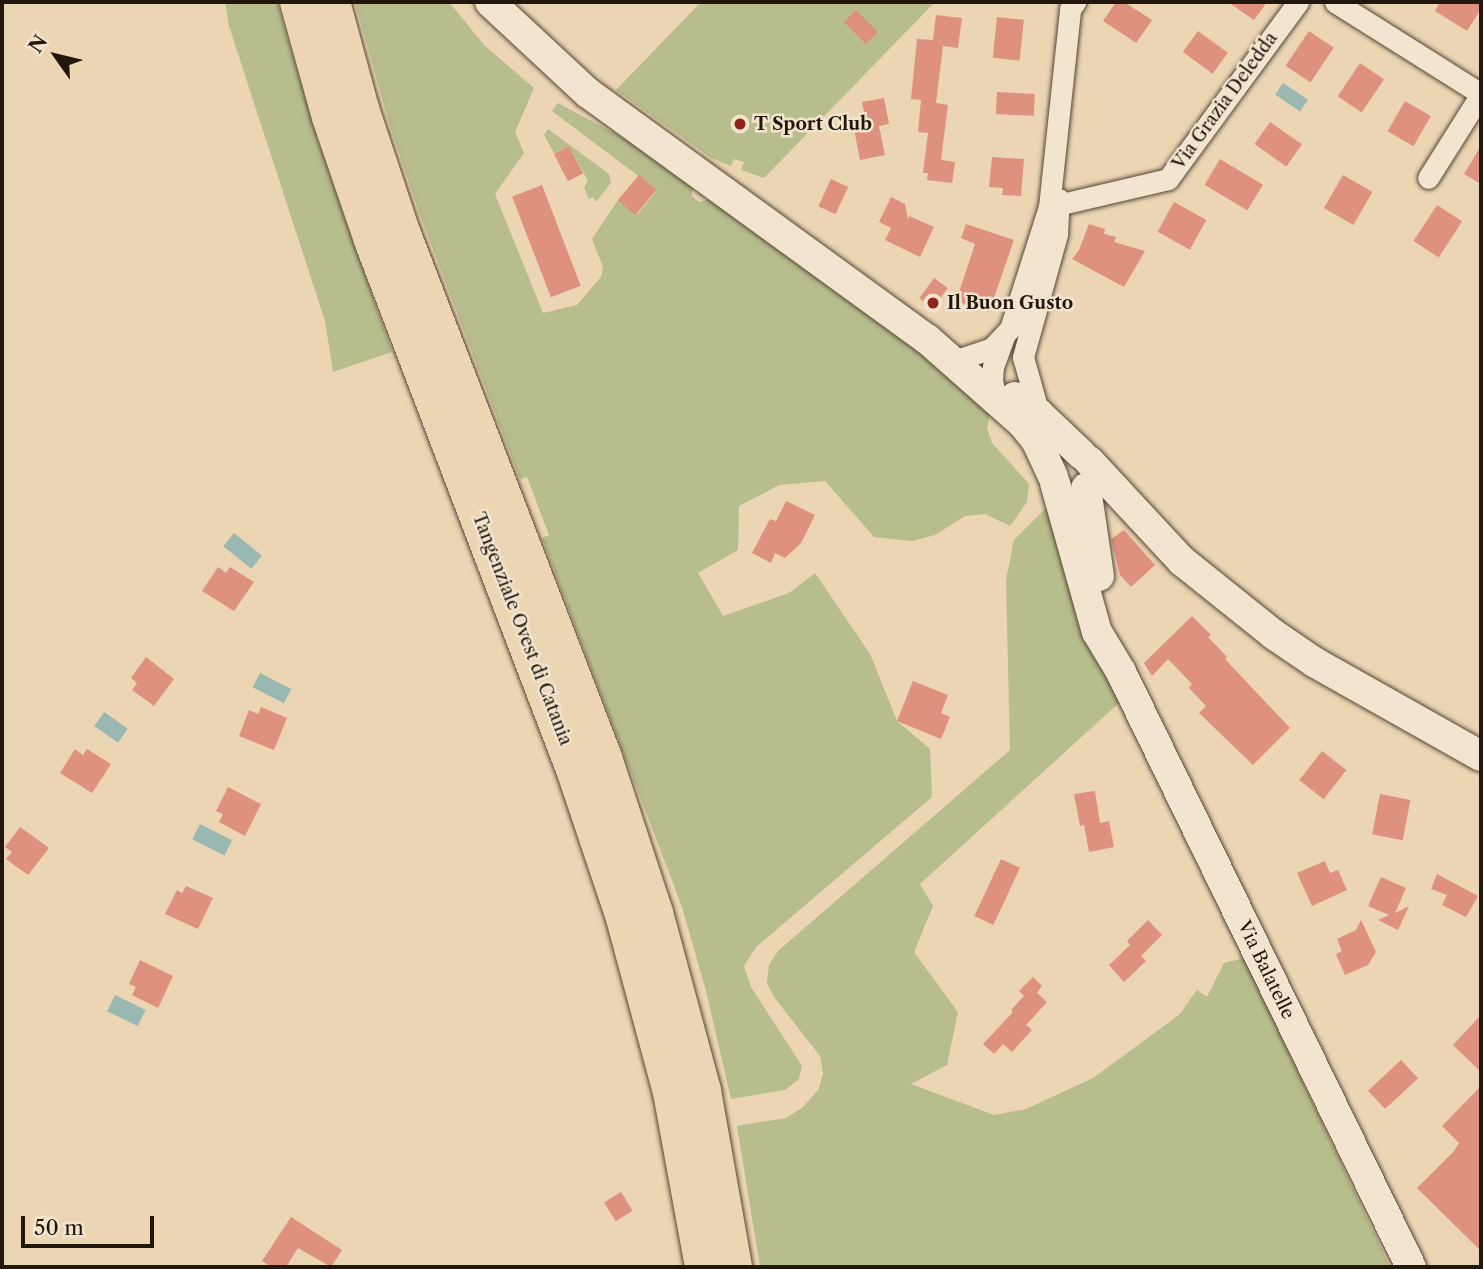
<!DOCTYPE html>
<html>
<head>
<meta charset="utf-8">
<style>
  body { margin:0 }
  #map { position:relative; width:1483px; height:1269px; overflow:hidden; background:#ebd5b3; font-family:"Libre Caslon Text",serif }
  div>[style] { position:absolute }
  .green>* { inset:0; background:#b7bd8c }
  .water>* { inset:0; background:#99b8b2; transform-origin:0 0 }
  .building>* { inset:0; background:#df917f; transform-origin:0 0 }
  .roads { filter:drop-shadow(0 0 2px #544636) drop-shadow(0 0 2px #544636) }
  .street>* { height:21px; margin:-10.5px; padding:0 10.5px; transform-origin:10.5px; border-radius:10.5px; background:#f2e4ce }
  .secondary>* { height:30px; margin:-15px; padding:0 15px; transform-origin:15px; border-radius:15px; background:#f2e4ce }
  .highway>* { height:38px; margin:-19px; padding:0 19px; transform-origin:19px; border-radius:19px; background:#ebd5b3 }
  .dots>* { width:19px; height:19px; translate:-50% -50%; box-sizing:border-box; border:4px solid #f2e4ce; border-radius:50% }
  span { translate:-50% -50%; white-space:nowrap; text-align:center; line-height:1.15; -webkit-text-stroke:5px #f2e4ce; paint-order:stroke }
  .street-label { font-size:18px; color:#21170c }
  .poi-label { font-size:18px; color:#21170c; font-weight:700 }
  .left { translate:0 -50%; text-align:left }
  .frame { position:absolute; inset:0; border:4px solid #21170c; pointer-events:none }
  .north { position:absolute; left:21px; top:21px; width:70px; height:70px; -webkit-text-stroke:5px #f2e4ce; paint-order:stroke; rotate:304deg; font-size:19px; font-weight:700; line-height:28px; text-align:center; color:#21170c }
  .north::after { content:''; display:block; margin:auto; width:24px; height:32px; background:#21170c; clip-path:polygon(50% 0,100% 100%,50% 72%,0 100%) }
  .scale { position:absolute; left:21px; top:1216px; width:133px; height:32px; box-sizing:border-box; border:4px solid #21170c; border-top:0; padding-left:9px; font-size:21px; line-height:24px; white-space:nowrap; color:#21170c; -webkit-text-stroke:5px #f2e4ce; paint-order:stroke }
</style>
</head>
<body>
<div id="map">
  <div class="green">
    <i style="clip-path:polygon(225px 2px,277px 2px,319px 144px,392px 352px,333px 372px,325px 321px,229px 26px)"></i>
    <i style="clip-path:polygon(355px 2px,449px 2px,484px 45px,534px 88px,515px 132px,524px 153px,495px 194px,543px 313px,577px 305px,601px 277px,603px 267px,592px 239px,618px 200px,637px 215px,657px 190px,552px 111px,558px 103px,627px 140px,693px 186px,692px 196px,699px 202px,710px 199px,992px 404px,987px 428px,992px 443px,1029px 484px,1027px 502px,1010px 526px,985px 514px,965px 516px,935px 535px,912px 541px,874px 537px,825px 481px,779px 485px,739px 506px,738px 550px,698px 573px,723px 616px,789px 593px,815px 573px,870px 654px,897px 721px,930px 749px,932px 797px,756px 947px,744px 966px,751px 987px,802px 1066px,799px 1079px,785px 1090px,731px 1099px,706px 991px,682px 907px,542px 538px,549px 535px,527px 477px,520px 479px,419px 212px,390px 126px)"></i>
    <i style="clip-path:polygon(701px 2px,935px 2px,764px 178px,741px 170px,744px 162px,734px 159px,731px 166px,711px 158px,616px 90px)"></i>
    <i style="clip-path:polygon(548px 129px,609px 174px,611px 183px,596px 202px,593px 197px,589px 199px,584px 187px,588px 181px,569px 146px,554px 153px,544px 135px)"></i>
    <i style="clip-path:polygon(1050px 504px,1121px 701px,920px 884px,933px 906px,914px 952px,958px 1012px,947px 1065px,911px 1084px,994px 1115px,1026px 1109px,1093px 1078px,1179px 1015px,1197px 990px,1207px 997px,1224px 963px,1244px 958px,1390px 1267px,760px 1267px,737px 1126px,786px 1118px,802px 1108px,819px 1089px,823px 1073px,820px 1056px,774px 997px,767px 983px,769px 965px,778px 951px,1010px 750px,1006px 580px,1014px 540px)"></i>
  </div>
  <div class="water">
    <i style="left:1283px;top:83px;width:30px;height:14px;rotate:34deg"></i>
    <i style="left:234px;top:533px;width:36px;height:17px;rotate:39deg"></i>
    <i style="left:260px;top:673px;width:35px;height:16px;rotate:27deg"></i>
    <i style="left:104px;top:712px;width:29px;height:17px;rotate:35deg"></i>
    <i style="left:200px;top:824px;width:36px;height:17px;rotate:27deg"></i>
    <i style="left:115px;top:995px;width:34px;height:18px;rotate:26deg"></i>
  </div>
  <div class="building">
    <i style="clip-path:polygon(1116px 2px,1124px 2px,1152px 20px,1136px 43px,1103px 21px)"></i>
    <i style="clip-path:polygon(1228px 2px,1267px 2px,1254px 20px)"></i>
    <i style="clip-path:polygon(1440px 2px,1481px 2px,1481px 9px,1467px 31px,1435px 11px)"></i>
    <i style="left:856px;top:10px;width:31px;height:17px;rotate:45deg"></i>
    <i style="clip-path:polygon(936px 15px,962px 18px,958px 48px,943px 46px,936px 103px,948px 105px,941px 160px,955px 162px,952px 183px,927px 180px,928px 173px,923px 173px,928px 133px,918px 132px,921px 100px,911px 99px,917px 39px,933px 40px)"></i>
    <i style="left:997px;top:17px;width:27px;height:41px;rotate:6deg"></i>
    <i style="left:1198px;top:31px;width:37px;height:26px;rotate:36deg"></i>
    <i style="left:1309px;top:31px;width:30px;height:42px;rotate:34deg"></i>
    <i style="left:1360px;top:63px;width:29px;height:40px;rotate:34deg"></i>
    <i style="left:997px;top:92px;width:38px;height:22px;rotate:3deg"></i>
    <i style="clip-path:polygon(884px 98px,889px 124px,879px 126px,885px 155px,860px 160px,853px 124px,866px 122px,862px 102px)"></i>
    <i style="left:1405px;top:101px;width:30px;height:35px;rotate:30deg"></i>
    <i style="left:1270px;top:122px;width:39px;height:27px;rotate:35deg"></i>
    <i style="left:569px;top:146px;width:31px;height:17px;rotate:63deg"></i>
    <i style="clip-path:polygon(1481px 146px,1481px 184px,1464px 174px)"></i>
    <i style="clip-path:polygon(992px 157px,1024px 159px,1021px 196px,1002px 195px,1003px 188px,989px 187px)"></i>
    <i style="left:1220px;top:159px;width:50px;height:30px;rotate:31deg"></i>
    <i style="left:639px;top:175px;width:23px;height:33px;rotate:40deg"></i>
    <i style="left:1343px;top:175px;width:34px;height:38px;rotate:30deg"></i>
    <i style="left:831px;top:179px;width:19px;height:30px;rotate:25deg"></i>
    <i style="left:542px;top:185px;width:108px;height:32px;rotate:69deg"></i>
    <i style="clip-path:polygon(891px 197px,905px 204px,908px 220px,909px 216px,934px 227px,920px 257px,885px 240px,891px 228px,879px 222px)"></i>
    <i style="left:1174px;top:202px;width:37px;height:34px;rotate:29deg"></i>
    <i style="left:1437px;top:205px;width:30px;height:43px;rotate:33deg"></i>
    <i style="clip-path:polygon(966px 224px,1014px 240px,989px 312px,956px 301px,975px 244px,961px 238px)"></i>
    <i style="clip-path:polygon(1089px 224px,1105px 229px,1104px 234px,1116px 237px,1114px 242px,1145px 251px,1124px 287px,1072px 259px,1079px 250px)"></i>
    <i style="left:934px;top:278px;width:17px;height:25px;rotate:36deg"></i>
    <i style="clip-path:polygon(786px 501px,815px 515px,801px 543px,785px 558px,775px 553px,771px 563px,752px 553px,770px 519px,776px 521px)"></i>
    <i style="clip-path:polygon(1124px 530px,1155px 565px,1131px 587px,1120px 575px,1111px 539px)"></i>
    <i style="clip-path:polygon(218px 567px,226px 573px,230px 567px,254px 582px,234px 611px,202px 591px)"></i>
    <i style="clip-path:polygon(1192px 616px,1211px 635px,1208px 637px,1227px 657px,1225px 659px,1290px 728px,1253px 765px,1199px 713px,1206px 706px,1189px 688px,1192px 684px,1168px 659px,1152px 676px,1144px 663px)"></i>
    <i style="clip-path:polygon(146px 657px,174px 679px,154px 706px,132px 690px,137px 683px,131px 678px)"></i>
    <i style="clip-path:polygon(913px 681px,948px 695px,941px 713px,950px 717px,941px 739px,897px 721px)"></i>
    <i style="clip-path:polygon(261px 707px,287px 718px,274px 750px,239px 736px,249px 710px,258px 714px)"></i>
    <i style="clip-path:polygon(75px 749px,83px 755px,87px 749px,111px 764px,92px 793px,60px 773px)"></i>
    <i style="left:1322px;top:751px;width:31px;height:37px;rotate:38deg"></i>
    <i style="clip-path:polygon(228px 787px,261px 804px,245px 836px,219px 822px,223px 814px,216px 811px)"></i>
    <i style="clip-path:polygon(1095px 791px,1100px 823px,1109px 821px,1114px 847px,1089px 852px,1084px 825px,1080px 826px,1074px 794px)"></i>
    <i style="left:1380px;top:794px;width:31px;height:41px;rotate:11deg"></i>
    <i style="clip-path:polygon(20px 827px,49px 848px,28px 875px,6px 859px,12px 852px,5px 847px)"></i>
    <i style="left:1001px;top:859px;width:21px;height:63px;rotate:25deg"></i>
    <i style="clip-path:polygon(1325px 861px,1330px 873px,1338px 870px,1347px 890px,1312px 906px,1297px 873px)"></i>
    <i style="clip-path:polygon(1437px 874px,1478px 896px,1466px 917px,1442px 905px,1447px 895px,1431px 889px)"></i>
    <i style="clip-path:polygon(1381px 877px,1406px 888px,1395px 913px,1409px 906px,1398px 930px,1378px 920px,1389px 915px,1368px 906px)"></i>
    <i style="clip-path:polygon(186px 886px,213px 898px,198px 929px,165px 914px,177px 890px,182px 893px)"></i>
    <i style="clip-path:polygon(1148px 920px,1162px 935px,1141px 956px,1146px 961px,1124px 982px,1109px 965px,1130px 945px,1127px 941px)"></i>
    <i style="clip-path:polygon(1361px 920px,1376px 952px,1368px 965px,1345px 975px,1336px 954px,1342px 951px,1337px 939px,1356px 930px)"></i>
    <i style="clip-path:polygon(140px 960px,173px 976px,158px 1008px,132px 995px,136px 987px,129px 984px)"></i>
    <i style="clip-path:polygon(1033px 977px,1042px 986px,1037px 993px,1047px 1002px,1026px 1025px,1032px 1030px,1012px 1052px,1003px 1044px,994px 1054px,983px 1044px,1013px 1012px,1011px 1010px,1024px 996px,1019px 991px)"></i>
    <i style="clip-path:polygon(1481px 1015px,1481px 1072px,1453px 1045px)"></i>
    <i style="left:1401px;top:1060px;width:25px;height:45px;rotate:47deg"></i>
    <i style="clip-path:polygon(1481px 1086px,1481px 1251px,1417px 1188px,1454px 1151px,1459px 1143px,1442px 1126px)"></i>
    <i style="left:621px;top:1192px;width:22px;height:20px;rotate:58deg"></i>
    <i style="clip-path:polygon(291px 1217px,342px 1250px,331px 1267px,298px 1248px,286px 1267px,272px 1267px,262px 1261px)"></i>
  </div>
  <div class="roads">
    <div class="street">
      <i style="left:1335px;top:2px;width:173px;rotate:32.2deg"></i>
      <i style="left:1481px;top:94px;width:99px;rotate:122.2deg"></i>
      <i style="left:1049px;top:207px;width:122px;rotate:-13.2deg"></i>
      <i style="left:1168px;top:179px;width:220px;rotate:-53.7deg"></i>
      <i style="left:963px;top:358px;width:31px;rotate:-19deg"></i>
      <i style="left:992px;top:348px;width:26px;rotate:-47deg"></i>
      <i style="left:1010px;top:329px;width:128px;rotate:-72.3deg"></i>
      <i style="left:1049px;top:207px;width:199px;rotate:-83.9deg"></i>
      <i style="left:1070px;top:9px;width:9px;rotate:-54deg"></i>
      <i style="left:996px;top:399px;width:19px;rotate:-102deg"></i>
      <i style="left:992px;top:380px;width:13px;rotate:-86deg"></i>
      <i style="left:993px;top:367px;width:33px;rotate:-70deg"></i>
      <i style="left:1039px;top:414px;width:59px;rotate:-105.7deg"></i>
      <i style="left:1023px;top:357px;width:128px;rotate:-74.5deg"></i>
      <i style="left:1057px;top:234px;width:35px;rotate:-87deg"></i>
    </div>
    <div class="secondary">
      <i style="left:490px;top:2px;width:134px;rotate:42.9deg"></i>
      <i style="left:588px;top:93px;width:419px;rotate:36deg"></i>
      <i style="left:927px;top:339px;width:128px;rotate:41.5deg"></i>
      <i style="left:1023px;top:424px;width:21px;rotate:51deg"></i>
      <i style="left:1036px;top:440px;width:40px;rotate:65deg"></i>
      <i style="left:1015px;top:397px;width:29px;rotate:35deg"></i>
      <i style="left:1039px;top:414px;width:59px;rotate:43.6deg"></i>
      <i style="left:1089px;top:461px;width:137px;rotate:47.1deg"></i>
      <i style="left:1182px;top:561px;width:117px;rotate:38.7deg"></i>
      <i style="left:1273px;top:634px;width:50px;rotate:34.3deg"></i>
      <i style="left:1314px;top:662px;width:192px;rotate:29.4deg"></i>
      <i style="left:1055px;top:483px;width:155px;rotate:74.3deg"></i>
      <i style="left:1097px;top:632px;width:47px;rotate:59deg"></i>
      <i style="left:1121px;top:672px;width:662px;rotate:64.02deg"></i>
      <i style="left:1086px;top:488px;width:89px;rotate:81.6deg"></i>
    </div>
    <div class="highway">
      <i style="left:299px;top:2px;width:119px;rotate:74.5deg"></i>
      <i style="left:331px;top:117px;width:130px;rotate:71.1deg"></i>
      <i style="left:373px;top:240px;width:566px;rotate:69.1deg"></i>
      <i style="left:575px;top:769px;width:157px;rotate:71.4deg"></i>
      <i style="left:625px;top:918px;width:180px;rotate:74.9deg"></i>
      <i style="left:672px;top:1092px;width:178px;rotate:79.6deg"></i>
      <i style="left:331px;top:2px;width:111px;rotate:74.8deg"></i>
      <i style="left:360px;top:109px;width:130px;rotate:71.6deg"></i>
      <i style="left:401px;top:232px;width:563px;rotate:68.99deg"></i>
      <i style="left:603px;top:758px;width:163px;rotate:71.8deg"></i>
      <i style="left:654px;top:913px;width:184px;rotate:74.9deg"></i>
      <i style="left:702px;top:1091px;width:179px;rotate:80deg"></i>
    </div>
  </div>
  <div class="dots">
    <i style="left:740px;top:124px;background:#8f2418"></i>
    <i style="left:933px;top:303px;background:#8f2418"></i>
  </div>
  <div class="street-label">
    <span style="left:1225px;top:101px;rotate:-54deg">Via Grazia Deledda</span>
    <span style="left:522px;top:629px;rotate:69deg">Tangenziale Ovest di Catania</span>
    <span style="left:1266px;top:970px;rotate:64deg">Via Balatelle</span>
  </div>
  <div class="poi-label">
    <span class="left" style="left:754px;top:124px">T Sport Club</span>
    <span class="left" style="left:947px;top:303px">Il Buon Gusto</span>
  </div>
  <div class="frame"></div>
  <div class="north">N</div>
  <div class="scale">50 m</div>
</div>
</body>
</html>
